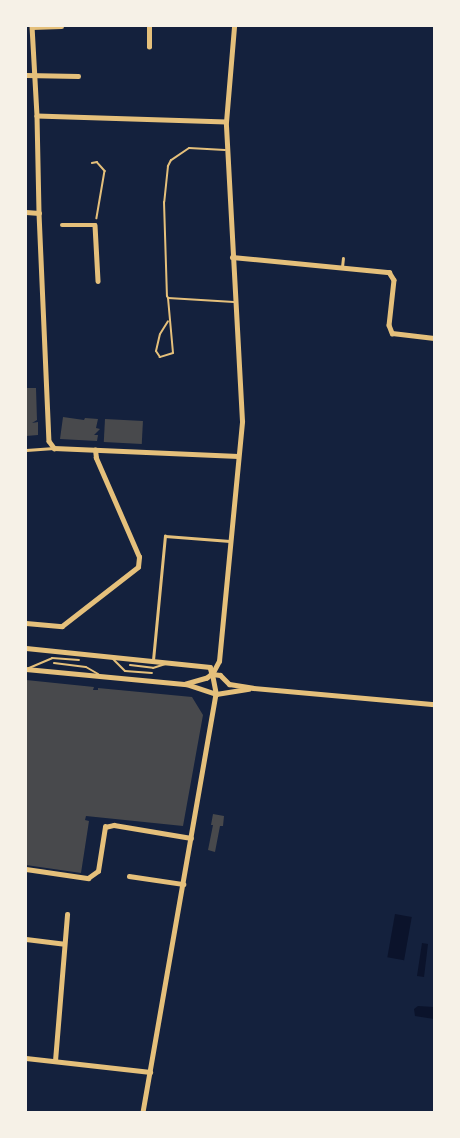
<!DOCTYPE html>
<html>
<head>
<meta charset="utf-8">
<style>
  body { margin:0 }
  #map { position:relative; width:460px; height:1138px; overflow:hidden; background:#14213d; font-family:Georgia,serif }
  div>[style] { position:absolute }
  .water>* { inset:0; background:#0b132b; transform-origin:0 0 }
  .building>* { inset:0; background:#48494c; transform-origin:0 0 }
  .path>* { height:1.5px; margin:-0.75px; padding:0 0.75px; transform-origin:0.75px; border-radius:0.75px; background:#e5c07b }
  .service>* { height:2px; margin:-1px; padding:0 1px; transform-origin:1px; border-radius:1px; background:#e5c07b }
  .pedestrian>* { height:3px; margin:-1.5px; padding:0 1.5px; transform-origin:1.5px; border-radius:1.5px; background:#e5c07b }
  .minor>* { height:4.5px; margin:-2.25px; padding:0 2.25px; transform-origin:2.25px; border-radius:2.25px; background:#e5c07b }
  .tertiary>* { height:5px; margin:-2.5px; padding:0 2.5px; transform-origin:2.5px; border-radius:2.5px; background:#e5c07b }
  span { translate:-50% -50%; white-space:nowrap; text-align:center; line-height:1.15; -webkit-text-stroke:5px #f6f1e7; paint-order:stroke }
  .frame { position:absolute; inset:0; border:27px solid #f6f1e7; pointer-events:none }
</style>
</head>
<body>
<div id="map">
  <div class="water">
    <i style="left:395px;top:914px;width:17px;height:44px;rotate:10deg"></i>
    <i style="clip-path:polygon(422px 943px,428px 944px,424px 977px,417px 976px)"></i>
    <i style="clip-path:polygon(418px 1006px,434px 1007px,434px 1019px,415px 1016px,414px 1009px)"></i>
  </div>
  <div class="building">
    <i style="clip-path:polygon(26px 388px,36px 388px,37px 420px,32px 423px,38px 422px,38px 435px,26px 436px)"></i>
    <i style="clip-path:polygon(63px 417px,84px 420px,85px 418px,98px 419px,96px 428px,100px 429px,94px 435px,98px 435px,97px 441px,60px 439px)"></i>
    <i style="left:105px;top:419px;width:38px;height:23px;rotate:3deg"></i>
    <i style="clip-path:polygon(26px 680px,94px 687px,93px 690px,98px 690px,98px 688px,192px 697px,203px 715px,183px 826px,86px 816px,85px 820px,89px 821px,81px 873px,26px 865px)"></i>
    <i style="clip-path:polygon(213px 814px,224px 816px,223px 826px,220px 826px,215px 852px,208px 850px,213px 825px,211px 825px)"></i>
  </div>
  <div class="path">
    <i style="left:92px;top:163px;width:5px;rotate:-11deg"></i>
    <i style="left:97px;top:162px;width:12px;rotate:48deg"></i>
    <i style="left:105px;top:171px;width:48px;rotate:99.7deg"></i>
  </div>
  <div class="service">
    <i style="left:225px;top:150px;width:36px;rotate:-177deg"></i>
    <i style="left:189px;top:148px;width:22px;rotate:146deg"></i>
    <i style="left:171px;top:160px;width:7px;rotate:117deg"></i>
    <i style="left:168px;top:166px;width:36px;rotate:96deg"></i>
    <i style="left:164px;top:202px;width:94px;rotate:88.2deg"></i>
    <i style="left:167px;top:296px;width:2px;rotate:63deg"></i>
    <i style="left:168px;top:298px;width:66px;rotate:3.5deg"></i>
    <i style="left:168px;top:298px;width:55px;rotate:84.8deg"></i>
    <i style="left:173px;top:353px;width:14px;rotate:163deg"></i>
    <i style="left:160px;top:357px;width:7px;rotate:-124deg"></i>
    <i style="left:156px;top:351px;width:17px;rotate:-77deg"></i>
    <i style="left:160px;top:334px;width:15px;rotate:-58deg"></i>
    <i style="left:112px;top:658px;width:18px;rotate:45deg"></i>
    <i style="left:125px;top:671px;width:27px;rotate:4deg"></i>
    <i style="left:54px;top:663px;width:32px;rotate:7deg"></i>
    <i style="left:86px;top:667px;width:14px;rotate:30deg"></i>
    <i style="left:130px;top:665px;width:23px;rotate:7deg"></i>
    <i style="left:153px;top:668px;width:13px;rotate:-18deg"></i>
    <i style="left:29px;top:668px;width:25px;rotate:-23deg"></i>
    <i style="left:52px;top:658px;width:27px;rotate:4deg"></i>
  </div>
  <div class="pedestrian">
    <i style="left:342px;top:267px;width:9px;rotate:-84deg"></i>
    <i style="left:26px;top:450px;width:28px;rotate:-4deg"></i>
    <i style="left:153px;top:660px;width:125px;rotate:-84.5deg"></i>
    <i style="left:165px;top:536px;width:65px;rotate:4.4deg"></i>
  </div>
  <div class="minor">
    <i style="left:32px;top:26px;width:90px;rotate:86.8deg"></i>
    <i style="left:32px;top:27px;width:29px;rotate:-2deg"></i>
    <i style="left:149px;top:47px;width:21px;rotate:-90deg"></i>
    <i style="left:26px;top:75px;width:52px;rotate:1.1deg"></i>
    <i style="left:226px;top:122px;width:189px;rotate:-178.2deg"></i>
    <i style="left:37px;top:116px;width:97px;rotate:88.8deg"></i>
    <i style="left:39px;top:213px;width:228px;rotate:87.5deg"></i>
    <i style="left:49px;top:441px;width:9px;rotate:54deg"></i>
    <i style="left:54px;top:448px;width:184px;rotate:2.5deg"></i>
    <i style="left:26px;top:212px;width:13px;rotate:4deg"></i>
    <i style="left:62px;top:225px;width:33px"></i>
    <i style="left:95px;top:225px;width:56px;rotate:86.9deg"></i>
    <i style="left:232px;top:257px;width:158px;rotate:5.5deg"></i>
    <i style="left:389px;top:272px;width:9px;rotate:58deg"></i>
    <i style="left:394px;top:280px;width:45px;rotate:96.3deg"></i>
    <i style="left:389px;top:325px;width:9px;rotate:69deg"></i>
    <i style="left:392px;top:333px;width:42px;rotate:6.8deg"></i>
    <i style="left:26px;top:623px;width:36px;rotate:5deg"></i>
    <i style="left:62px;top:626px;width:96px;rotate:-37.8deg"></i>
    <i style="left:138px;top:567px;width:10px;rotate:-84deg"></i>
    <i style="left:139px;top:557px;width:108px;rotate:-113.5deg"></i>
    <i style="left:96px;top:458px;width:8px;rotate:-97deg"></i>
    <i style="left:26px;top:648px;width:185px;rotate:5.9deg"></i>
    <i style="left:210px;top:667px;width:7px;rotate:74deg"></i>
    <i style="left:212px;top:674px;width:6px;rotate:141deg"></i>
    <i style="left:207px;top:678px;width:22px;rotate:164deg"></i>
    <i style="left:26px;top:669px;width:161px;rotate:5.4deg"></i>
    <i style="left:186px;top:684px;width:32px;rotate:18deg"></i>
    <i style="left:216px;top:694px;width:424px;rotate:99.9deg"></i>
    <i style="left:26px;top:869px;width:63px;rotate:8.3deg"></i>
    <i style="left:88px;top:878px;width:12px;rotate:-35deg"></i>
    <i style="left:98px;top:871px;width:45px;rotate:-81deg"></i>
    <i style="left:105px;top:827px;width:9px;rotate:-13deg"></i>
    <i style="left:114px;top:825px;width:78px;rotate:9.6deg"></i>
    <i style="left:129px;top:876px;width:55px;rotate:8.4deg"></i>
    <i style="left:26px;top:939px;width:38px;rotate:7deg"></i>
    <i style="left:26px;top:1058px;width:125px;rotate:6.4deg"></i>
    <i style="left:55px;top:1061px;width:147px;rotate:-85.3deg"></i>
  </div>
  <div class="tertiary">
    <i style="left:212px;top:674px;width:15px;rotate:-62deg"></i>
    <i style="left:219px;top:661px;width:241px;rotate:-84.5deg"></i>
    <i style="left:242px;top:421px;width:299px;rotate:-93.1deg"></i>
    <i style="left:226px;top:122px;width:96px;rotate:-85.2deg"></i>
    <i style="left:212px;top:674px;width:8px;rotate:7deg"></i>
    <i style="left:220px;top:675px;width:13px;rotate:45deg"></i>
    <i style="left:229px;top:684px;width:24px;rotate:9deg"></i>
    <i style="left:253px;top:688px;width:182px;rotate:5.1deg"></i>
    <i style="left:212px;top:674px;width:20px;rotate:79deg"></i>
    <i style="left:216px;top:694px;width:33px;rotate:-9deg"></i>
  </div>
  <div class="frame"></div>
</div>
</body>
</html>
